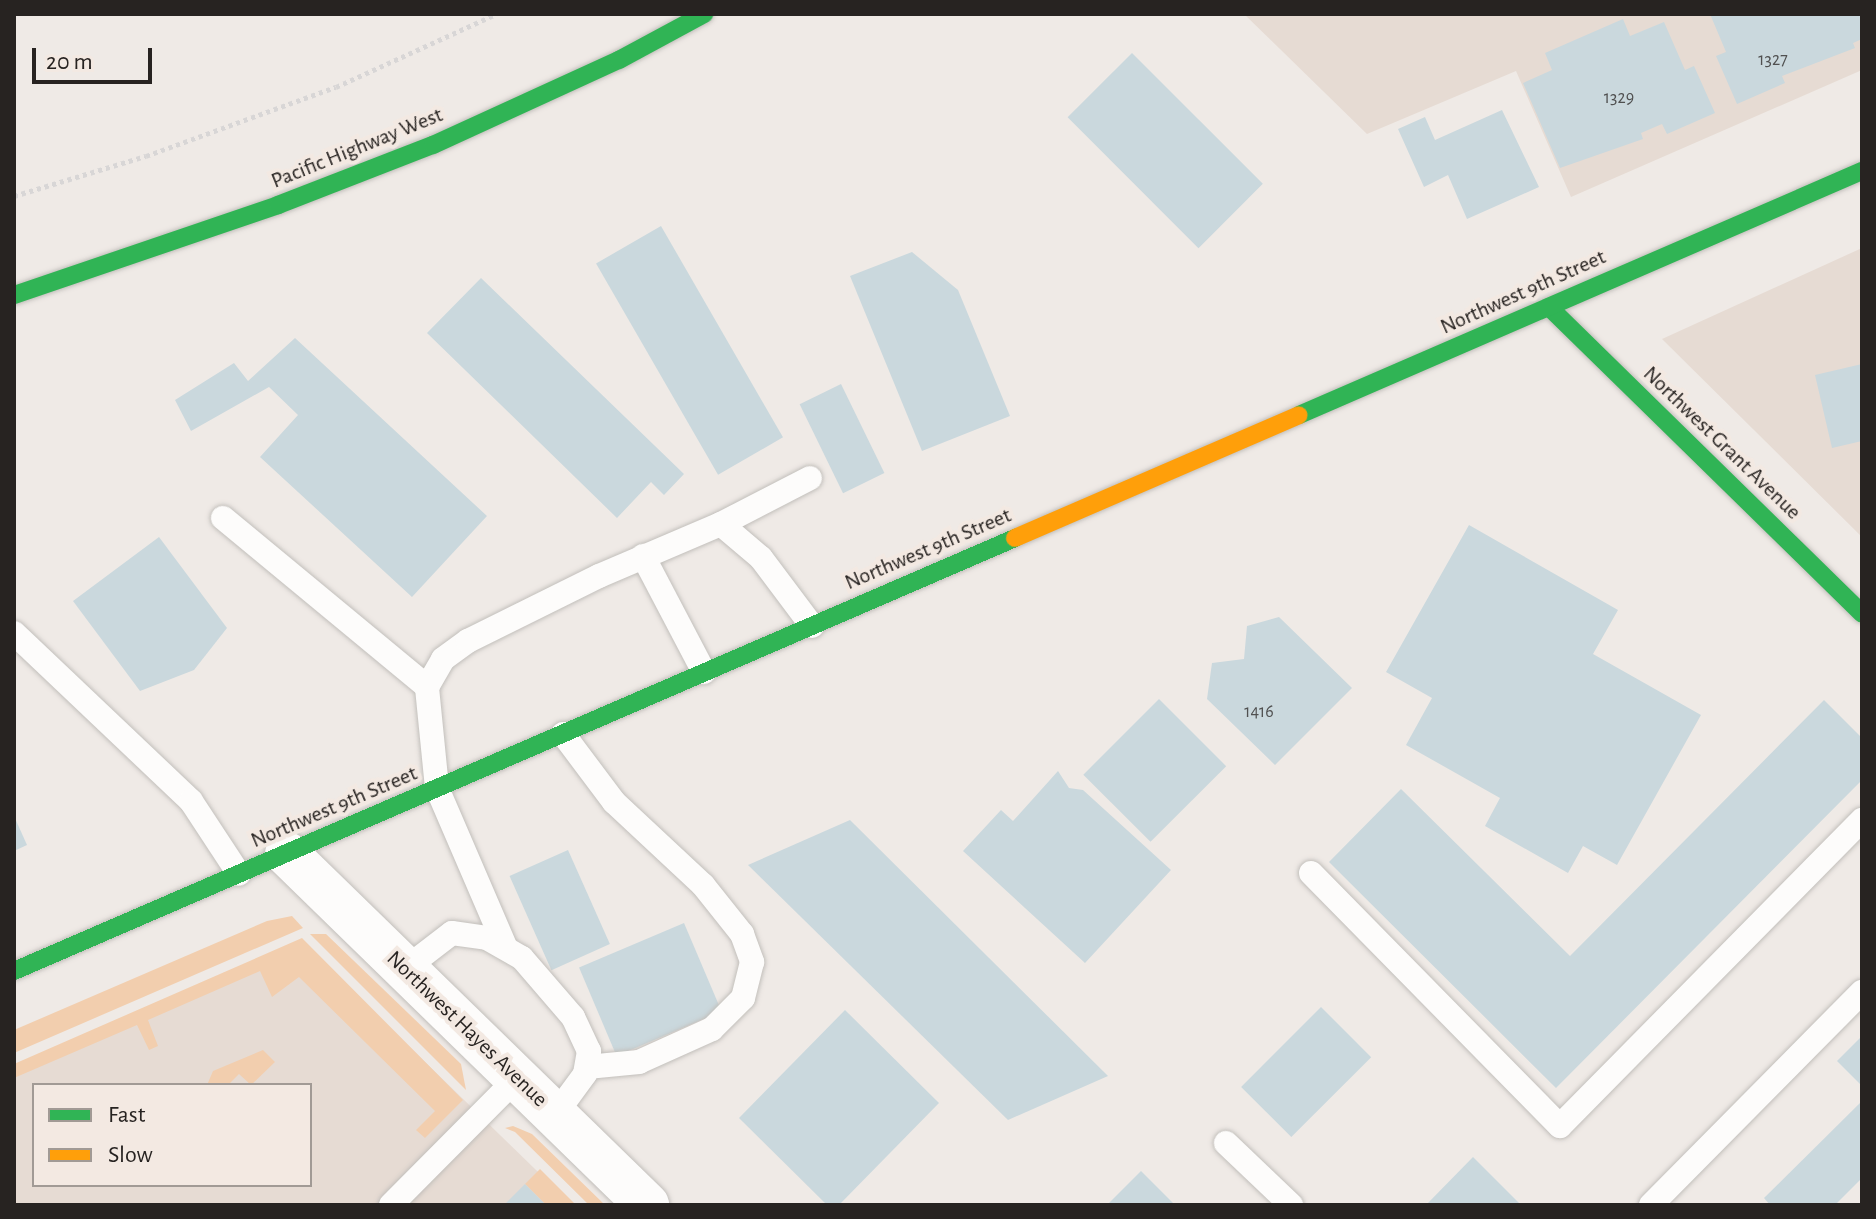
<!DOCTYPE html>
<html>
<head>
<meta charset="utf-8">
<style>
  body { margin:0 }
  #map { position:relative; width:1876px; height:1219px; overflow:hidden; background:#efeae6; font-family:"Alegreya Sans",sans-serif }
  div>[style] { position:absolute }
  .built>* { inset:0; background:#e6dbd3 }
  .green>* { inset:0; background:#f2ceae }
  .building>* { inset:0; background:#cad8dd; transform-origin:0 0 }
  .path>* { height:5px; margin-top:-2.5px; transform-origin:0; background:repeating-linear-gradient(90deg,#d8d6d6 0 4px,transparent 0 8px) }
  .roads { filter:drop-shadow(0 0 2px #c2bfbb) drop-shadow(0 0 2px #c2bfbb) }
  .lane>* { height:24px; margin:-12px; padding:0 12px; transform-origin:12px; border-radius:12px; background:#fdfcfb }
  .street>* { height:44px; margin:-22px; padding:0 22px; transform-origin:22px; border-radius:22px; background:#fdfcfb }
  .fast>* { height:18px; margin:-9px; padding:0 9px; transform-origin:9px; border-radius:9px; background:#30b455 }
  .slow>* { height:18px; margin:-9px; padding:0 9px; transform-origin:9px; border-radius:9px; background:#ff9f0a }
  span { translate:-50% -50%; white-space:nowrap; text-align:center; line-height:1.15; -webkit-text-stroke:8px #f3e9e2; paint-order:stroke }
  .number-label { font-size:18px; color:#505050 }
  .number-label span { -webkit-text-stroke-width:0 }
  .street-label { font-size:22px; color:#272321 }
  .frame { position:absolute; inset:0; border:16px solid #272321; pointer-events:none }
  .legend { position:absolute; left:32px; top:1083px; width:280px; height:104px; box-sizing:border-box; background:#f3e9e2; border:2px solid #a19a95; margin:0; padding:10px 14px; list-style:none; font-size:24px; color:#272321 }
  .legend li { display:flex; align-items:center; gap:16px; height:40px }
  .legend b { width:40px; border:2px solid #a19a95 }
  .scale { position:absolute; left:32px; top:48px; width:120px; height:36px; box-sizing:border-box; border:4px solid #272321; border-top:0; padding-left:10px; font-size:24px; line-height:28px; white-space:nowrap; color:#272321; -webkit-text-stroke:6px #f3e9e2; paint-order:stroke }
</style>
</head>
<body>
<div id="map">
  <div class="built">
    <i style="clip-path:polygon(1244px 14px,1862px 14px,1862px 70px,1571px 197px,1516px 71px,1367px 134px)"></i>
    <i style="clip-path:polygon(1862px 248px,1862px 537px,1662px 339px)"></i>
    <i style="clip-path:polygon(evenodd,307px 947px,572px 1205px,14px 1205px,14px 1074px,307px 947px,34px 1085px,310px 1085px,310px 1185px,34px 1185px,34px 1085px)"></i>
  </div>
  <div class="green">
    <i style="clip-path:polygon(292px 916px,303px 928px,14px 1053px,14px 1030px,267px 921px)"></i>
    <i style="clip-path:polygon(310px 934px,326px 934px,461px 1064px,466px 1090px)"></i>
    <i style="clip-path:polygon(302px 938px,463px 1100px,425px 1138px,416px 1130px,435px 1111px,299px 977px,272px 997px,260px 971px,148px 1020px,158px 1046px,149px 1050px,137px 1025px,14px 1078px,14px 1064px)"></i>
    <i style="clip-path:polygon(263px 1050px,275px 1062px,251px 1085px,239px 1074px,228px 1085px,207px 1085px,213px 1071px)"></i>
    <i style="clip-path:polygon(513px 1126px,532px 1134px,605px 1205px,589px 1205px,515px 1132px,505px 1128px)"></i>
    <i style="clip-path:polygon(540px 1169px,576px 1205px,546px 1205px,525px 1184px)"></i>
  </div>
  <div class="building">
    <i style="clip-path:polygon(1710px 14px,1862px 14px,1862px 39px,1853px 43px,1855px 48px,1782px 76px,1785px 83px,1737px 104px,1716px 56px,1726px 52px)"></i>
    <i style="clip-path:polygon(1623px 19px,1630px 36px,1664px 22px,1685px 70px,1694px 66px,1715px 113px,1667px 134px,1662px 124px,1641px 133px,1643px 139px,1560px 168px,1523px 83px,1552px 70px,1545px 53px)"></i>
    <i style="left:1132px;top:53px;width:185px;height:91px;rotate:45deg"></i>
    <i style="clip-path:polygon(1502px 110px,1539px 187px,1467px 219px,1448px 175px,1424px 187px,1398px 129px,1425px 117px,1435px 140px)"></i>
    <i style="left:661px;top:226px;width:244px;height:75px;rotate:60deg"></i>
    <i style="clip-path:polygon(912px 252px,958px 290px,1010px 416px,922px 451px,850px 276px)"></i>
    <i style="clip-path:polygon(481px 278px,684px 474px,664px 495px,651px 482px,617px 518px,427px 333px)"></i>
    <i style="clip-path:polygon(295px 338px,487px 516px,412px 597px,260px 457px,298px 415px,269px 387px,191px 431px,175px 400px,234px 363px,248px 381px)"></i>
    <i style="clip-path:polygon(1862px 364px,1862px 441px,1832px 448px,1815px 375px)"></i>
    <i style="left:841px;top:384px;width:99px;height:46px;rotate:64deg"></i>
    <i style="clip-path:polygon(1469px 525px,1618px 610px,1593px 654px,1701px 715px,1617px 865px,1583px 846px,1568px 873px,1485px 826px,1500px 798px,1406px 745px,1432px 698px,1386px 672px)"></i>
    <i style="clip-path:polygon(159px 537px,227px 628px,194px 670px,140px 691px,73px 601px)"></i>
    <i style="clip-path:polygon(1279px 617px,1352px 688px,1275px 765px,1207px 699px,1212px 663px,1244px 659px,1247px 626px)"></i>
    <i style="left:1159px;top:699px;width:95px;height:107px;rotate:45deg"></i>
    <i style="clip-path:polygon(1824px 700px,1862px 738px,1862px 780px,1556px 1088px,1329px 862px,1401px 789px,1570px 956px)"></i>
    <i style="clip-path:polygon(1058px 771px,1069px 788px,1083px 790px,1171px 870px,1085px 963px,963px 851px,1001px 810px,1013px 821px)"></i>
    <i style="clip-path:polygon(14px 816px,27px 845px,14px 851px)"></i>
    <i style="clip-path:polygon(850px 820px,1108px 1076px,1008px 1120px,748px 865px)"></i>
    <i style="left:568px;top:850px;width:103px;height:64px;rotate:66deg"></i>
    <i style="left:684px;top:923px;width:96px;height:114px;rotate:67deg"></i>
    <i style="left:1321px;top:1007px;width:71px;height:113px;rotate:45deg"></i>
    <i style="clip-path:polygon(845px 1010px,939px 1103px,839px 1205px,827px 1205px,739px 1118px)"></i>
    <i style="clip-path:polygon(1862px 1036px,1862px 1086px,1837px 1061px)"></i>
    <i style="clip-path:polygon(1862px 1101px,1862px 1178px,1835px 1205px,1770px 1205px,1764px 1198px)"></i>
    <i style="clip-path:polygon(1473px 1157px,1521px 1205px,1426px 1205px)"></i>
    <i style="clip-path:polygon(1141px 1171px,1175px 1205px,1107px 1205px)"></i>
    <i style="clip-path:polygon(525px 1184px,546px 1205px,504px 1205px)"></i>
  </div>
  <div class="path">
    <i style="left:14px;top:196px;width:138px;rotate:-16.9deg"></i>
    <i style="left:146px;top:156px;width:202px;rotate:-20deg"></i>
    <i style="left:336px;top:87px;width:176px;rotate:-24.5deg"></i>
  </div>
  <div class="roads">
    <div class="lane">
      <i style="left:223px;top:518px;width:265px;rotate:39.6deg"></i>
      <i style="left:721px;top:524px;width:100px;rotate:-27.3deg"></i>
      <i style="left:643px;top:556px;width:131px;rotate:62.3deg"></i>
      <i style="left:14px;top:633px;width:244px;rotate:43.5deg"></i>
      <i style="left:191px;top:801px;width:87px;rotate:56.7deg"></i>
      <i style="left:563px;top:734px;width:85px;rotate:53.1deg"></i>
      <i style="left:614px;top:802px;width:122px;rotate:43deg"></i>
      <i style="left:703px;top:885px;width:63px;rotate:51.5deg"></i>
      <i style="left:742px;top:934px;width:30px;rotate:70deg"></i>
      <i style="left:752px;top:962px;width:37px;rotate:104deg"></i>
      <i style="left:743px;top:998px;width:44px;rotate:135deg"></i>
      <i style="left:712px;top:1029px;width:80px;rotate:155.7deg"></i>
      <i style="left:639px;top:1062px;width:52px;rotate:174.5deg"></i>
      <i style="left:1311px;top:873px;width:355px;rotate:45.5deg"></i>
      <i style="left:1560px;top:1126px;width:430px;rotate:-45.4deg"></i>
      <i style="left:505px;top:946px;width:172px;rotate:-113.3deg"></i>
      <i style="left:437px;top:788px;width:101px;rotate:-95.7deg"></i>
      <i style="left:427px;top:687px;width:32px;rotate:-60deg"></i>
      <i style="left:443px;top:659px;width:31px;rotate:-36deg"></i>
      <i style="left:468px;top:641px;width:146px;rotate:-26.4deg"></i>
      <i style="left:599px;top:576px;width:133px;rotate:-23.1deg"></i>
      <i style="left:721px;top:524px;width:52px;rotate:40.4deg"></i>
      <i style="left:761px;top:558px;width:85px;rotate:53.1deg"></i>
      <i style="left:405px;top:969px;width:59px;rotate:-37.5deg"></i>
      <i style="left:452px;top:933px;width:35px;rotate:8deg"></i>
      <i style="left:487px;top:938px;width:40px;rotate:29.7deg"></i>
      <i style="left:522px;top:958px;width:78px;rotate:49.2deg"></i>
      <i style="left:573px;top:1017px;width:38px;rotate:65deg"></i>
      <i style="left:589px;top:1051px;width:23px;rotate:100deg"></i>
      <i style="left:585px;top:1074px;width:51px;rotate:126.2deg"></i>
      <i style="left:1226px;top:1143px;width:90px;rotate:43.6deg"></i>
      <i style="left:391px;top:1205px;width:179px;rotate:-45.2deg"></i>
      <i style="left:1651px;top:1205px;width:300px;rotate:-45.3deg"></i>
    </div>
    <div class="street">
      <i style="left:287px;top:854px;width:503px;rotate:44.27deg"></i>
    </div>
    <div class="fast">
      <i style="left:14px;top:295px;width:279px;rotate:-18.8deg"></i>
      <i style="left:278px;top:205px;width:166px;rotate:-21.2deg"></i>
      <i style="left:433px;top:145px;width:205px;rotate:-24.6deg"></i>
      <i style="left:619px;top:60px;width:97px;rotate:-28.4deg"></i>
      <i style="left:1549px;top:307px;width:438px;rotate:44.4deg"></i>
      <i style="left:1299px;top:415px;width:614px;rotate:-23.43deg"></i>
      <i style="left:14px;top:971px;width:1091px;rotate:-23.39deg"></i>
    </div>
    <div class="slow">
      <i style="left:1015px;top:538px;width:309px;rotate:-23.4deg"></i>
    </div>
  </div>
  <div class="number-label">
    <span style="left:1773px;top:60px">1327</span>
    <span style="left:1619px;top:98px">1329</span>
    <span style="left:1259px;top:712px">1416</span>
  </div>
  <div class="street-label">
    <span style="left:357px;top:148px;rotate:-22deg">Pacific Highway West</span>
    <span style="left:1523px;top:292px;rotate:-24deg">Northwest 9th Street</span>
    <span style="left:1722px;top:443px;rotate:44deg">Northwest Grant Avenue</span>
    <span style="left:928px;top:549px;rotate:-23deg">Northwest 9th Street</span>
    <span style="left:334px;top:807px;rotate:-23deg">Northwest 9th Street</span>
    <span style="left:467px;top:1029px;rotate:44deg">Northwest Hayes Avenue</span>
  </div>
  <div class="frame"></div>
  <ul class="legend">
  <li><b style="height:10px;background:#30b455"></b>Fast</li>
  <li><b style="height:10px;background:#ff9f0a"></b>Slow</li>
  </ul>
  <div class="scale">20 m</div>
</div>
</body>
</html>
